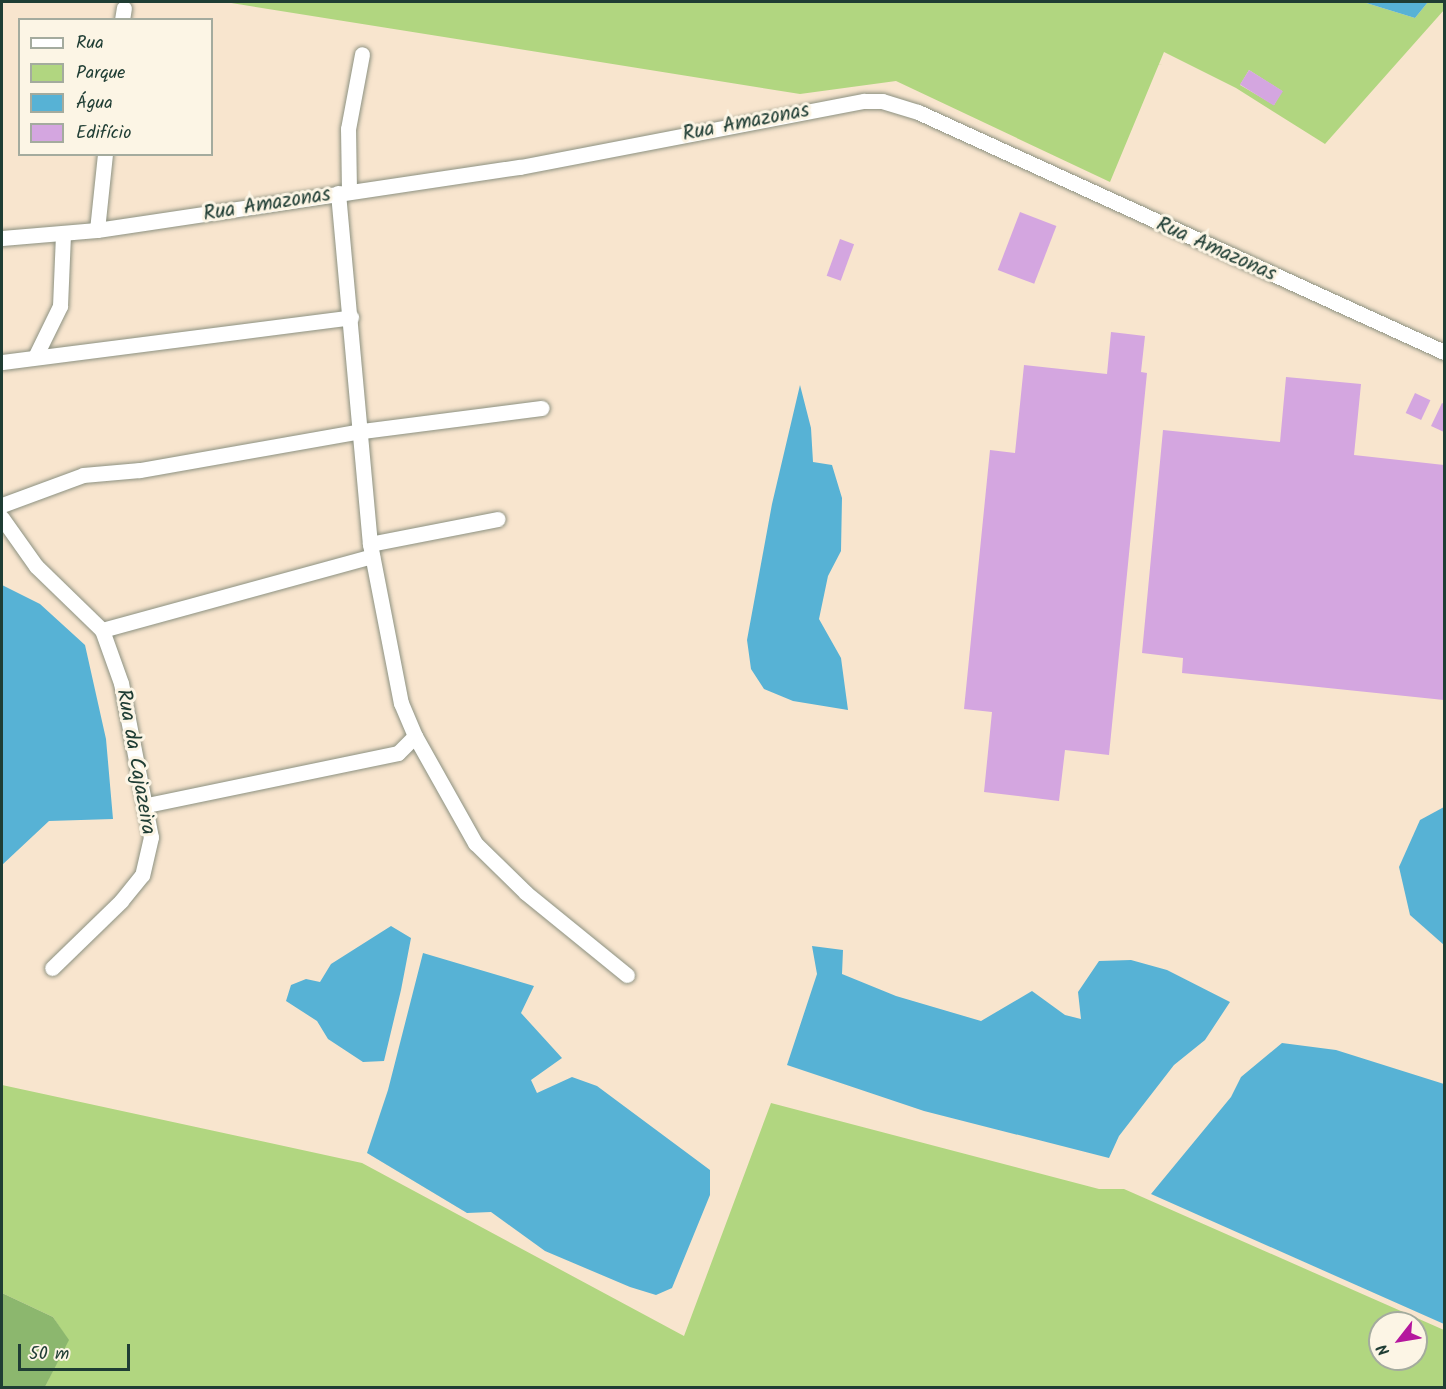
<!DOCTYPE html>
<html>
<head>
<meta charset="utf-8">
<style>
  body { margin:0 }
  #map { position:relative; width:1446px; height:1389px; overflow:hidden; background:#f8e5ce; font-family:Kalam,sans-serif }
  div>[style] { position:absolute }
  .green>* { inset:0; background:#b1d680 }
  .forest>* { inset:0; background:#8cb76e }
  .water>* { inset:0; background:#57b2d5 }
  .building>* { inset:0; background:#d4a6e0; transform-origin:0 0 }
  .roads { filter:drop-shadow(0 0 2px #8c9181) drop-shadow(0 0 2px #8c9181) }
  .minor>* { height:15px; margin:-7.5px; padding:0 7.5px; transform-origin:7.5px; border-radius:7.5px; background:#fff }
  span { translate:-50% -50%; white-space:nowrap; text-align:center; line-height:1.15; -webkit-text-stroke:6px #fcf5e5; paint-order:stroke }
  .street-label { font-size:21px; color:#1f3d34 }
  .frame { position:absolute; inset:0; border:3px solid #1f3d34; pointer-events:none }
  .legend { position:absolute; left:18px; top:18px; width:195px; height:138px; box-sizing:border-box; background:#fcf5e5; border:2px solid #a4ab9e; margin:0; padding:8px 10px; list-style:none; font-size:18px; color:#1f3d34 }
  .legend li { display:flex; align-items:center; gap:12px; height:30px }
  .legend b { width:30px; border:2px solid #a4ab9e }
  .north { position:absolute; left:1368px; top:1311px; width:60px; height:60px; box-sizing:border-box; background:#fcf5e5; border:2px solid #a4ab9e; border-radius:50%; rotate:239deg; font-size:16px; font-weight:700; line-height:24px; text-align:center; color:#1f3d34 }
  .north::after { content:''; display:block; margin:auto; width:21px; height:27px; background:#b5179e; clip-path:polygon(50% 0,100% 100%,50% 72%,0 100%) }
  .scale { position:absolute; left:18px; top:1344px; width:112px; height:27px; box-sizing:border-box; border:3px solid #1f3d34; border-top:0; padding-left:8px; font-size:18px; line-height:21px; white-space:nowrap; color:#1f3d34; -webkit-text-stroke:4px #fcf5e5; paint-order:stroke }
</style>
</head>
<body>
<div id="map">
  <div class="green">
    <i style="clip-path:polygon(evenodd,225px 2px,1363px 2px,1415px 18px,1428px 2px,1444px 2px,1444px 10px,1325px 144px,1236px 88px,1164px 52px,1110px 182px,896px 81px,800px 94px,225px 2px,1249px 70px,1282px 91px,1274px 105px,1240px 85px,1249px 70px)"></i>
    <i style="clip-path:polygon(evenodd,2px 1085px,362px 1163px,684px 1336px,771px 1103px,1099px 1189px,1124px 1189px,1444px 1330px,1444px 1387px,45px 1387px,68px 1340px,53px 1317px,2px 1293px,2px 1085px,1380px 1323px,1416px 1323px,1416px 1359px,1380px 1359px,1380px 1323px)"></i>
  </div>
  <div class="forest">
    <i style="clip-path:polygon(2px 1293px,53px 1317px,69px 1340px,45px 1387px,2px 1387px)"></i>
  </div>
  <div class="water">
    <i style="clip-path:polygon(1363px 2px,1428px 2px,1415px 18px)"></i>
    <i style="clip-path:polygon(800px 385px,811px 428px,813px 462px,832px 465px,842px 498px,841px 551px,828px 576px,819px 619px,841px 658px,848px 710px,793px 701px,764px 689px,751px 669px,747px 640px,772px 504px)"></i>
    <i style="clip-path:polygon(2px 585px,40px 604px,85px 645px,106px 739px,113px 819px,49px 821px,2px 865px)"></i>
    <i style="clip-path:polygon(1444px 807px,1444px 945px,1410px 915px,1399px 867px,1420px 820px)"></i>
    <i style="clip-path:polygon(391px 926px,411px 938px,401px 990px,384px 1061px,363px 1062px,328px 1039px,317px 1021px,286px 1001px,291px 985px,306px 979px,320px 982px,331px 964px)"></i>
    <i style="clip-path:polygon(812px 946px,843px 950px,842px 974px,896px 996px,981px 1021px,1032px 991px,1065px 1015px,1081px 1019px,1078px 992px,1099px 961px,1131px 960px,1167px 970px,1230px 1002px,1205px 1040px,1174px 1065px,1119px 1136px,1109px 1158px,924px 1111px,787px 1065px,817px 974px)"></i>
    <i style="clip-path:polygon(423px 953px,534px 986px,521px 1013px,562px 1058px,531px 1080px,537px 1093px,572px 1077px,597px 1086px,710px 1170px,710px 1195px,672px 1288px,656px 1295px,630px 1287px,545px 1251px,491px 1212px,467px 1213px,367px 1153px,388px 1090px)"></i>
    <i style="clip-path:polygon(1282px 1043px,1336px 1050px,1444px 1084px,1444px 1324px,1151px 1194px,1231px 1097px,1241px 1077px)"></i>
  </div>
  <div class="building">
    <i style="left:1249px;top:70px;width:40px;height:17px;rotate:32deg"></i>
    <i style="left:1020px;top:212px;width:39px;height:62px;rotate:21deg"></i>
    <i style="left:840px;top:239px;width:15px;height:39px;rotate:20deg"></i>
    <i style="clip-path:polygon(1111px 332px,1145px 336px,1141px 372px,1147px 373px,1109px 755px,1065px 750px,1059px 801px,984px 792px,992px 712px,964px 709px,990px 450px,1015px 453px,1024px 365px,1107px 374px)"></i>
    <i style="clip-path:polygon(1286px 377px,1361px 384px,1354px 455px,1444px 465px,1444px 700px,1182px 673px,1183px 658px,1142px 653px,1163px 430px,1280px 442px)"></i>
    <i style="left:1415px;top:393px;width:17px;height:22px;rotate:25deg"></i>
    <i style="clip-path:polygon(1442px 403px,1444px 404px,1444px 432px,1431px 426px)"></i>
  </div>
  <div class="roads">
    <div class="minor">
      <i style="left:122px;top:20px;width:12px;rotate:-81deg"></i>
      <i style="left:349px;top:191px;width:62px;rotate:-90.9deg"></i>
      <i style="left:348px;top:129px;width:76px;rotate:-79.4deg"></i>
      <i style="left:338px;top:193px;width:352px;rotate:84.8deg"></i>
      <i style="left:370px;top:544px;width:162px;rotate:79deg"></i>
      <i style="left:401px;top:703px;width:36px;rotate:67deg"></i>
      <i style="left:415px;top:736px;width:123px;rotate:60.7deg"></i>
      <i style="left:475px;top:843px;width:71px;rotate:44.4deg"></i>
      <i style="left:526px;top:893px;width:130px;rotate:39.1deg"></i>
      <i style="left:97px;top:230px;width:76px;rotate:-84deg"></i>
      <i style="left:2px;top:238px;width:95px;rotate:-4.8deg"></i>
      <i style="left:97px;top:230px;width:428px;rotate:-8.5deg"></i>
      <i style="left:520px;top:167px;width:350px;rotate:-10.9deg"></i>
      <i style="left:864px;top:101px;width:18px"></i>
      <i style="left:882px;top:101px;width:38px;rotate:17deg"></i>
      <i style="left:918px;top:112px;width:578px;rotate:24.53deg"></i>
      <i style="left:36px;top:355px;width:55px;rotate:-63.9deg"></i>
      <i style="left:60px;top:306px;width:73px;rotate:-87.6deg"></i>
      <i style="left:2px;top:362px;width:352px;rotate:-7.3deg"></i>
      <i style="left:2px;top:505px;width:86px;rotate:-20.3deg"></i>
      <i style="left:83px;top:475px;width:57px;rotate:-5deg"></i>
      <i style="left:140px;top:470px;width:225px;rotate:-10deg"></i>
      <i style="left:362px;top:431px;width:181px;rotate:-7.3deg"></i>
      <i style="left:2px;top:518px;width:59px;rotate:54.7deg"></i>
      <i style="left:36px;top:566px;width:92px;rotate:44.1deg"></i>
      <i style="left:102px;top:630px;width:56px;rotate:70.3deg"></i>
      <i style="left:121px;top:683px;width:157px;rotate:79deg"></i>
      <i style="left:151px;top:837px;width:39px;rotate:103deg"></i>
      <i style="left:142px;top:875px;width:33px;rotate:129deg"></i>
      <i style="left:121px;top:901px;width:96px;rotate:135.8deg"></i>
      <i style="left:370px;top:544px;width:130px;rotate:-11.1deg"></i>
      <i style="left:102px;top:630px;width:280px;rotate:-15.3deg"></i>
      <i style="left:147px;top:805px;width:256px;rotate:-11.7deg"></i>
      <i style="left:398px;top:753px;width:24px;rotate:-45deg"></i>
    </div>
  </div>
  <div class="street-label">
    <span style="left:746px;top:123px;rotate:-11deg">Rua Amazonas</span>
    <span style="left:267px;top:205px;rotate:-9deg">Rua Amazonas</span>
    <span style="left:1216px;top:250px;rotate:24deg">Rua Amazonas</span>
    <span style="left:135px;top:762px;rotate:80deg">Rua da Cajazeira</span>
  </div>
  <div class="frame"></div>
  <ul class="legend">
  <li><b style="height:8px;background:#fff"></b>Rua</li>
  <li><b style="height:16px;background:#b1d680"></b>Parque</li>
  <li><b style="height:16px;background:#57b2d5"></b>Água</li>
  <li><b style="height:16px;background:#d4a6e0"></b>Edifício</li>
  </ul>
  <div class="north">N</div>
  <div class="scale">50 m</div>
</div>
</body>
</html>
